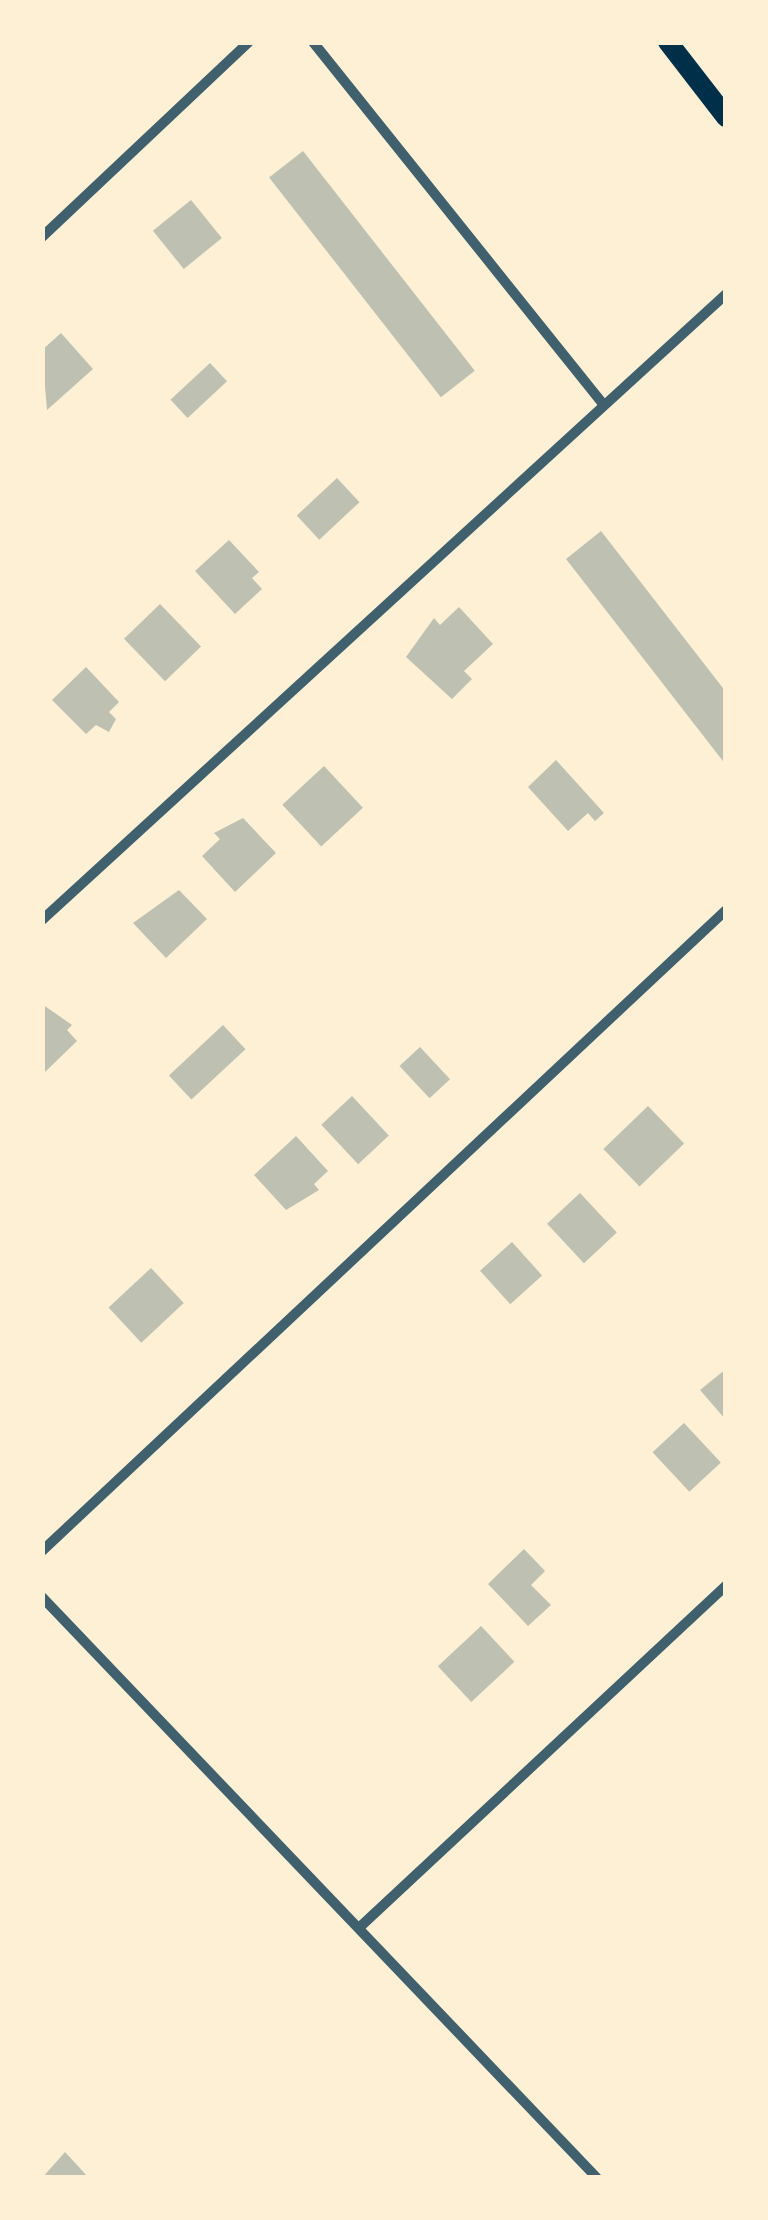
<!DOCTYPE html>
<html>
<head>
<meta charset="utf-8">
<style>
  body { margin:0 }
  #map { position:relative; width:768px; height:2220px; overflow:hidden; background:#fdf0d5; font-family:"Work Sans",sans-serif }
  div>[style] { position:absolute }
  .building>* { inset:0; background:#bec0b2; transform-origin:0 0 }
  .minor>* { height:10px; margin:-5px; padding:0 5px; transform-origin:5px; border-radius:5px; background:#3f606c }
  .secondary>* { height:20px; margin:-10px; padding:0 10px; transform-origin:10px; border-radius:10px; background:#003049 }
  span { translate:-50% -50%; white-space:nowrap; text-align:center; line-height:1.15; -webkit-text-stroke:10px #fdf0d5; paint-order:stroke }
  .frame { position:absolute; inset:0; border:45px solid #fdf0d5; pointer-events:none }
</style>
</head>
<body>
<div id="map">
  <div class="building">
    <i style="left:303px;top:151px;width:279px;height:43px;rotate:52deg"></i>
    <i style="left:191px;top:200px;width:49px;height:49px;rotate:51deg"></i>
    <i style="clip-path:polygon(61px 333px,93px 369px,47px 410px,42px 350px)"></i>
    <i style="left:210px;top:363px;width:25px;height:54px;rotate:47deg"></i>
    <i style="left:337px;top:478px;width:33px;height:55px;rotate:47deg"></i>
    <i style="clip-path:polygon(601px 531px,726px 692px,726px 765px,566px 559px)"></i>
    <i style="clip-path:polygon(229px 540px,259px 572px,252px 578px,262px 589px,235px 614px,195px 571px)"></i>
    <i style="left:160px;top:604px;width:59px;height:50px;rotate:46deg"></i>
    <i style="clip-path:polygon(459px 607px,493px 644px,464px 671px,472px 679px,452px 699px,406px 657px,434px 618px,440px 625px)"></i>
    <i style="clip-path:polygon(86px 667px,119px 702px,109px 712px,116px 719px,109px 732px,96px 725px,86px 734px,52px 700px)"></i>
    <i style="clip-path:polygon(556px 760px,604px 813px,595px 821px,588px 813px,568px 831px,528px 787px)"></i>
    <i style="left:324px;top:766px;width:57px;height:57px;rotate:47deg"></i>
    <i style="clip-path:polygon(243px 818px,276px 853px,235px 892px,202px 856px,220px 839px,214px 833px)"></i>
    <i style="clip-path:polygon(179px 890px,207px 919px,166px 958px,133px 923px)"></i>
    <i style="clip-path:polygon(42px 1004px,72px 1025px,67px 1030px,77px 1041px,45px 1072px)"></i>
    <i style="left:223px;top:1025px;width:33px;height:74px;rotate:47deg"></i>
    <i style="left:420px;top:1047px;width:44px;height:28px;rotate:47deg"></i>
    <i style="left:352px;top:1096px;width:54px;height:42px;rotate:47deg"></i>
    <i style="left:648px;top:1106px;width:52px;height:62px;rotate:46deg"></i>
    <i style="clip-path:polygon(296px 1136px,328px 1171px,314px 1184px,319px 1190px,286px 1210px,254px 1175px)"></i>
    <i style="left:580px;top:1193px;width:54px;height:45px;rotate:47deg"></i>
    <i style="left:512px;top:1242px;width:45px;height:43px;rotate:48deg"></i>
    <i style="left:151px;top:1268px;width:48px;height:58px;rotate:47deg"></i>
    <i style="clip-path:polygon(726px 1369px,726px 1420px,700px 1390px)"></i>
    <i style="left:684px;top:1423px;width:54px;height:43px;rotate:47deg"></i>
    <i style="clip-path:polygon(524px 1549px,545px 1571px,531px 1585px,551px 1605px,528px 1626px,488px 1584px)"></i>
    <i style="left:481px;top:1626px;width:49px;height:59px;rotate:47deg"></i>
    <i style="clip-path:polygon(65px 2152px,89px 2178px,42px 2178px)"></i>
  </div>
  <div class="minor">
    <i style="left:313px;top:42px;width:465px;rotate:51.3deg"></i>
    <i style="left:42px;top:237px;width:284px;rotate:-43.3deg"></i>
    <i style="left:42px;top:920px;width:927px;rotate:-42.46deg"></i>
    <i style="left:42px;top:1551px;width:937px;rotate:-43.14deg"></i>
    <i style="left:42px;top:1597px;width:803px;rotate:46.31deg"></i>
    <i style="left:361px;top:1926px;width:499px;rotate:-43deg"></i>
  </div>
  <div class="secondary">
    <i style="left:668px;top:42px;width:95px;rotate:52.3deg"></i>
  </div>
  <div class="frame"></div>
</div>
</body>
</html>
